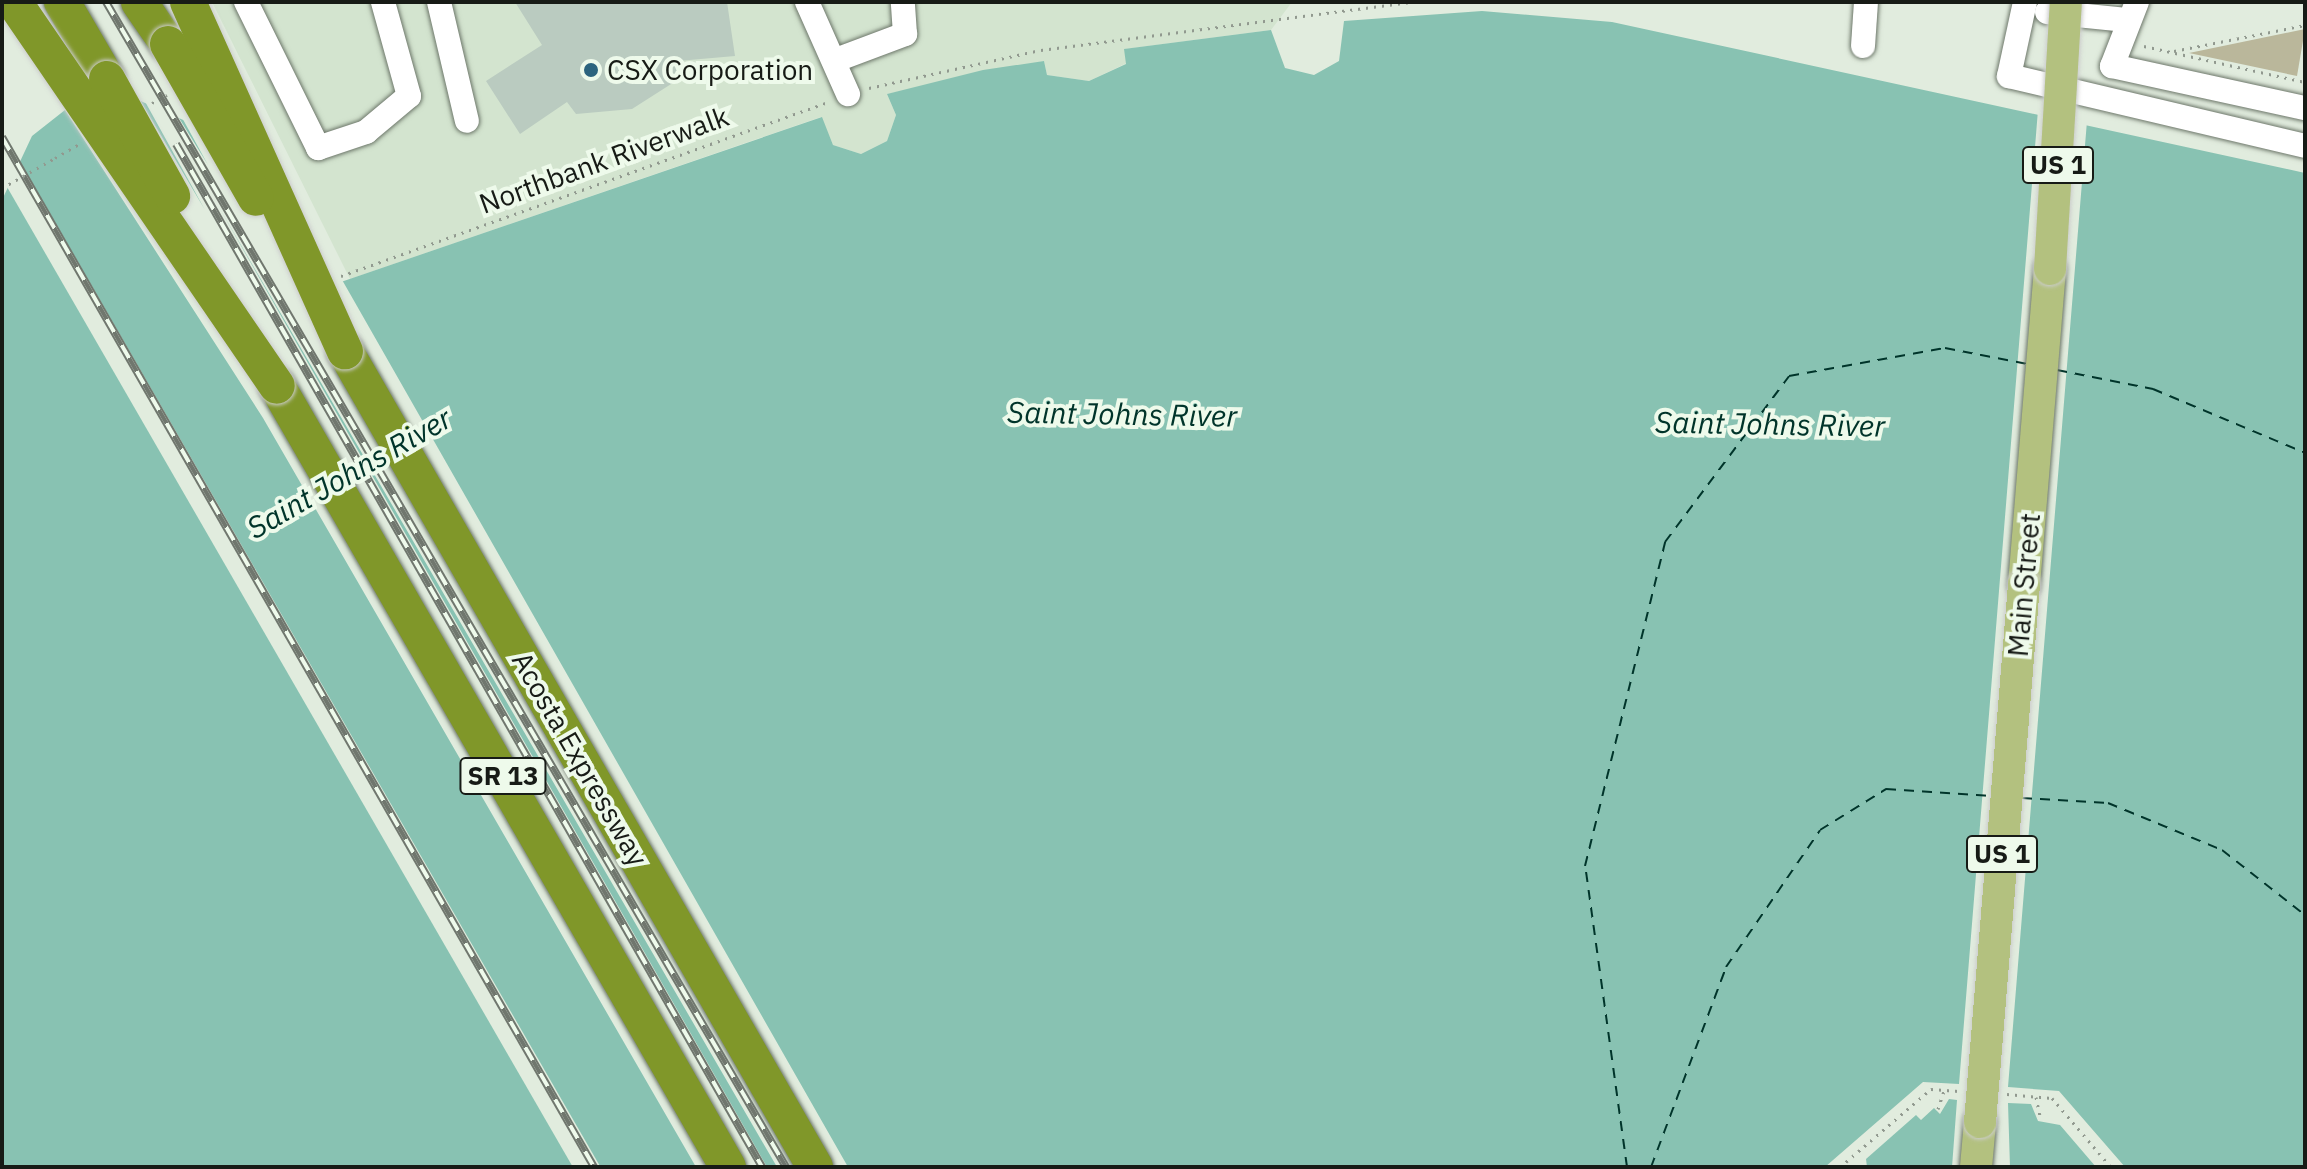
<!DOCTYPE html>
<html>
<head>
<meta charset="utf-8">
<style>
  body { margin:0 }
  #map { position:relative; width:2307px; height:1169px; overflow:hidden; background:#e1ecde; font-family:"IBM Plex Sans",sans-serif }
  div>[style] { position:absolute }
  .built>* { inset:0; background:#d3e4cf }
  .green>* { inset:0; background:#bab79b }
  .water>* { inset:0; background:#88c2b2 }
  .pier>* { inset:0; background:#e1ecde; transform-origin:0 0 }
  .ferry>* { height:2px; margin-top:-1px; transform-origin:0; background:repeating-linear-gradient(90deg,#00342a 0 10px,transparent 0 18px) }
  .building>* { inset:0; background:#bacbc0 }
  .path>* { height:3px; margin-top:-1.5px; transform-origin:0; background:repeating-linear-gradient(90deg,#91998f 0 2px,transparent 0 8px) }
  .roads { filter:drop-shadow(0 0 2px #6d776a) drop-shadow(0 0 2px #6d776a) }
  .minor>* { height:24px; margin:-12px; padding:0 12px; transform-origin:12px; border-radius:12px; background:#fff }
  .major>* { height:32px; margin:-16px; padding:0 16px; transform-origin:16px; border-radius:16px; background:#b3c17f }
  .highway>* { height:36px; margin:-18px; padding:0 18px; transform-origin:18px; border-radius:18px; background:#809729 }
  .rail>* { height:8px; margin-top:-4px; transform-origin:0; background:repeating-linear-gradient(90deg,#eefaeb 0 15px,#70776e 0 30px); box-sizing:border-box; border-block:2px solid #70776e }
  .path-bridge>* { height:3px; margin-top:-1.5px; transform-origin:0; background:repeating-linear-gradient(90deg,#91998f 0 2px,transparent 0 8px) }
  .bridges { filter:drop-shadow(0 0 2px #cccdcc) drop-shadow(0 0 2px #cccdcc) }
  .major-bridge>* { height:32px; margin:-16px; padding:0 16px; transform-origin:16px; border-radius:16px; background:#b3c17f }
  .highway-bridge>* { height:36px; margin:-18px; padding:0 18px; transform-origin:18px; border-radius:18px; background:#809729 }
  .dots>* { width:22px; height:22px; translate:-50% -50%; box-sizing:border-box; border:4px solid #eefaeb; border-radius:50% }
  span { translate:-50% -50%; white-space:nowrap; text-align:center; line-height:1.15; -webkit-text-stroke:8px #eefaeb; paint-order:stroke }
  .shield-label span { padding:2px 6px; background:#eefaeb; border:2px solid; border-radius:6px; -webkit-text-stroke-width:0 }
  .shield-label { font-size:26px; color:#171b16; font-weight:700 }
  .poi-label { font-size:28px; color:#171b16 }
  .left { translate:0 -50%; text-align:left }
  .street-label { font-size:28px; color:#171b16 }
  .water-label { font-size:30px; color:#00342a; font-style:italic }
  .frame { position:absolute; inset:0; border:4px solid #171b16; pointer-events:none }
</style>
</head>
<body>
<div id="map">
  <div class="built">
    <i style="clip-path:polygon(212px 2px,1292px 2px,1271px 30px,1125px 49px,1127px 63px,1089px 81px,1047px 75px,1044px 61px,887px 94px,896px 115px,887px 141px,861px 154px,833px 145px,821px 117px,350px 279px)"></i>
  </div>
  <div class="green">
    <i style="clip-path:polygon(2305px 29px,2297px 76px,2189px 53px)"></i>
  </div>
  <div class="water">
    <i style="clip-path:polygon(1482px 11px,1612px 22px,2305px 173px,2305px 1167px,2px 1167px,2px 200px,32px 136px,65px 110px,136px 99px,190px 123px,303px 295px,822px 117px,833px 145px,861px 154px,887px 141px,896px 115px,887px 94px,983px 70px,1044px 61px,1047px 75px,1089px 81px,1126px 64px,1124px 49px,1271px 30px,1285px 68px,1314px 75px,1339px 61px,1344px 21px)"></i>
  </div>
  <div class="pier">
    <i style="clip-path:polygon(137px 95px,205px 210px,143px 98px,176px 113px,208px 165px,180px 114px,193px 121px,305px 290px,341px 278px,848px 1167px,777px 1167px,220px 209px,767px 1167px,696px 1167px,263px 418px,63px 107px)"></i>
    <i style="clip-path:polygon(2038px 110px,2087px 121px,2008px 1087px,2059px 1091px,2125px 1167px,2096px 1167px,2060px 1125px,2038px 1121px,2031px 1104px,2008px 1103px,2010px 1167px,1952px 1167px,1957px 1100px,1949px 1099px,1940px 1114px,1934px 1108px,1921px 1120px,1916px 1115px,1866px 1159px,1867px 1167px,1825px 1167px,1923px 1082px,1959px 1084px)"></i>
    <i style="left:18px;top:158px;width:1165px;height:24px;rotate:60deg"></i>
  </div>
  <div class="ferry">
    <i style="left:2057px;top:370px;width:98px;rotate:11.2deg"></i>
    <i style="left:2153px;top:389px;width:165px;rotate:22.8deg"></i>
    <i style="left:2022px;top:798px;width:86px;rotate:3.3deg"></i>
    <i style="left:2108px;top:803px;width:123px;rotate:22.4deg"></i>
    <i style="left:2222px;top:850px;width:105px;rotate:38.1deg"></i>
    <i style="left:1627px;top:1167px;width:304px;rotate:-97.9deg"></i>
    <i style="left:1585px;top:866px;width:334px;rotate:-76.1deg"></i>
    <i style="left:1665px;top:542px;width:207px;rotate:-53.2deg"></i>
    <i style="left:1789px;top:376px;width:158px;rotate:-10.2deg"></i>
    <i style="left:1945px;top:348px;width:84px;rotate:11deg"></i>
    <i style="left:1651px;top:1167px;width:214px;rotate:-69.4deg"></i>
    <i style="left:1726px;top:967px;width:166px;rotate:-55.5deg"></i>
    <i style="left:1820px;top:830px;width:78px;rotate:-31.8deg"></i>
    <i style="left:1886px;top:789px;width:106px;rotate:3.8deg"></i>
  </div>
  <div class="building">
    <i style="clip-path:polygon(515px 2px,727px 2px,735px 56px,678px 61px,679px 79px,632px 109px,576px 114px,567px 102px,520px 134px,486px 81px,542px 45px)"></i>
  </div>
  <div class="path">
    <i style="left:2144px;top:46px;width:165px;rotate:12.6deg"></i>
    <i style="left:2174px;top:51px;width:134px;rotate:-11.2deg"></i>
    <i style="left:869px;top:88px;width:176px;rotate:-12.5deg"></i>
    <i style="left:1041px;top:50px;width:375px;rotate:-7.4deg"></i>
    <i style="left:152px;top:103px;width:17px;rotate:-28deg"></i>
    <i style="left:55px;top:158px;width:28px;rotate:-30deg"></i>
    <i style="left:341px;top:276px;width:517px;rotate:-19.66deg"></i>
    <i style="left:2007px;top:1094px;width:45px;rotate:5.1deg"></i>
    <i style="left:2052px;top:1098px;width:91px;rotate:49.5deg"></i>
    <i style="left:2036px;top:1097px;width:19px;rotate:78deg"></i>
    <i style="left:1938px;top:1109px;width:19px;rotate:-72deg"></i>
    <i style="left:1840px;top:1167px;width:120px;rotate:-40.6deg"></i>
    <i style="left:1931px;top:1089px;width:28px;rotate:4deg"></i>
  </div>
  <div class="roads">
    <div class="minor">
      <i style="left:246px;top:2px;width:163px;rotate:63.7deg"></i>
      <i style="left:318px;top:148px;width:51px;rotate:-18.4deg"></i>
      <i style="left:366px;top:132px;width:56px;rotate:-39.9deg"></i>
      <i style="left:409px;top:96px;width:98px;rotate:-105.5deg"></i>
      <i style="left:439px;top:2px;width:122px;rotate:76.8deg"></i>
      <i style="left:807px;top:2px;width:101px;rotate:66deg"></i>
      <i style="left:2025px;top:2px;width:76px;rotate:102.2deg"></i>
      <i style="left:2009px;top:76px;width:304px;rotate:13.3deg"></i>
      <i style="left:2137px;top:2px;width:69px;rotate:111.3deg"></i>
      <i style="left:2112px;top:66px;width:198px;rotate:12.3deg"></i>
      <i style="left:2047px;top:12px;width:80px;rotate:5.7deg"></i>
      <i style="left:1863px;top:46px;width:44px;rotate:-86.1deg"></i>
      <i style="left:836px;top:60px;width:74px;rotate:-20.6deg"></i>
      <i style="left:905px;top:34px;width:32px;rotate:-94deg"></i>
    </div>
    <div class="major">
      <i style="left:2024px;top:585px;width:317px;rotate:-85.3deg"></i>
      <i style="left:1976px;top:1167px;width:45px;rotate:-84.9deg"></i>
    </div>
    <div class="highway">
      <i style="left:62px;top:2px;width:89px;rotate:59.7deg"></i>
      <i style="left:139px;top:2px;width:51px;rotate:55.4deg"></i>
      <i style="left:345px;top:351px;width:942px;rotate:60.06deg"></i>
      <i style="left:277px;top:386px;width:902px;rotate:60deg"></i>
    </div>
  </div>
  <div class="rail">
    <i style="left:106px;top:2px;width:1349px;rotate:59.73deg"></i>
    <i style="left:2px;top:137px;width:1188px;rotate:60.11deg"></i>
    <i style="left:176px;top:144px;width:1179px;rotate:60.19deg"></i>
  </div>
  <div class="path-bridge">
    <i style="left:2px;top:188px;width:61px;rotate:-29.5deg"></i>
  </div>
  <div class="bridges">
    <div class="major-bridge">
      <i style="left:2050px;top:269px;width:267px;rotate:-86.6deg"></i>
      <i style="left:1980px;top:1122px;width:539px;rotate:-85.32deg"></i>
    </div>
    <div class="highway-bridge">
      <i style="left:14px;top:2px;width:465px;rotate:55.6deg"></i>
      <i style="left:188px;top:2px;width:383px;rotate:65.8deg"></i>
      <i style="left:168px;top:44px;width:177px;rotate:60.3deg"></i>
      <i style="left:107px;top:79px;width:134px;rotate:60.9deg"></i>
    </div>
  </div>
  <div class="dots">
    <i style="left:591px;top:70px;background:#2c647e"></i>
  </div>
  <div class="shield-label">
    <span style="left:2058px;top:165px">US 1</span>
    <span style="left:503px;top:776px">SR 13</span>
    <span style="left:2002px;top:854px">US 1</span>
  </div>
  <div class="poi-label">
    <span class="left" style="left:607px;top:70px">CSX Corporation</span>
  </div>
  <div class="street-label">
    <span style="left:604px;top:160px;rotate:-20deg">Northbank Riverwalk</span>
    <span style="left:2024px;top:585px;rotate:-85deg">Main Street</span>
    <span style="left:580px;top:759px;rotate:60deg">Acosta Expressway</span>
  </div>
  <div class="water-label">
    <span style="left:1122px;top:414px;rotate:1deg">Saint Johns River</span>
    <span style="left:1770px;top:424px;rotate:1deg">Saint Johns River</span>
    <span style="left:349px;top:473px;rotate:-30deg">Saint Johns River</span>
  </div>
  <div class="frame"></div>
</div>
</body>
</html>
